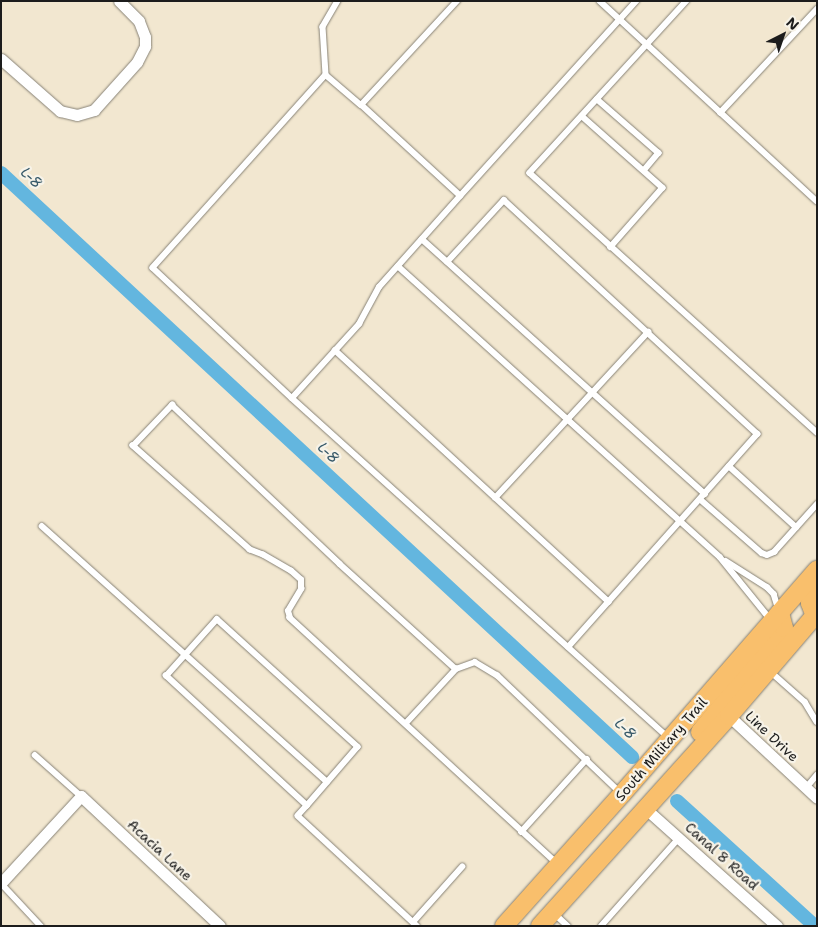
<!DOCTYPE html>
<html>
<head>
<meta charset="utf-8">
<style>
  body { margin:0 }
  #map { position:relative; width:818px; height:927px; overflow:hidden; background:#f2e7d0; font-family:"Shantell Sans",sans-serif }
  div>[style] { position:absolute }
  .canal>* { height:14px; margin:-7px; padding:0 7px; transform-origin:7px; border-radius:7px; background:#63b6df }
  .roads { filter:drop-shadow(0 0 1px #878276) drop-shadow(0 0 1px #878276) }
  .lane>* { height:5.5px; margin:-2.75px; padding:0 2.75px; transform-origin:2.75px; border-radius:2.75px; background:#fff }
  .street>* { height:11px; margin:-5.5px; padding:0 5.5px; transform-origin:5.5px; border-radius:5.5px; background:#fff }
  .primary>* { height:18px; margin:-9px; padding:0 9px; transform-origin:9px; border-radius:9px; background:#f9bf6c }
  span { translate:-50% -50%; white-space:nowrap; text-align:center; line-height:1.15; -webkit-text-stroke:4.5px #f7f3e8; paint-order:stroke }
  .street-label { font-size:14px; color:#1c1c1c }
  .water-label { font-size:15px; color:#385a6a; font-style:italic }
  .frame { position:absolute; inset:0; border:2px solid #1c1c1c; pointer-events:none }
  .north { position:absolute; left:758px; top:10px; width:50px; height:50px; -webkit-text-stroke:4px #f7f3e8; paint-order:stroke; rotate:41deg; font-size:14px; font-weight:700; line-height:20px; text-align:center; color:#1c1c1c }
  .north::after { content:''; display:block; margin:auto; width:18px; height:22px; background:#1c1c1c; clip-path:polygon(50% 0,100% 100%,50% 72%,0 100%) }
</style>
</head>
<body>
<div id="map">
  <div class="canal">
    <i style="left:1px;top:173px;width:860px;rotate:42.78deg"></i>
    <i style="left:677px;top:801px;width:186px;rotate:42.2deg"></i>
  </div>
  <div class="roads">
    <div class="lane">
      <i style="left:338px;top:1px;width:30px;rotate:120deg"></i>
      <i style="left:323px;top:27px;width:48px;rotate:86.4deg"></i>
      <i style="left:326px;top:75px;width:46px;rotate:40.6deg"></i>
      <i style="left:600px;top:1px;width:295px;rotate:42.7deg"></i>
      <i style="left:687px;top:1px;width:233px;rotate:132.4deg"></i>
      <i style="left:530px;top:173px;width:387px;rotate:42.1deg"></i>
      <i style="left:326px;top:75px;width:259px;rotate:131.9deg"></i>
      <i style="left:153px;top:268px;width:190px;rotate:43.1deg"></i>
      <i style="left:292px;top:398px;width:506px;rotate:42.04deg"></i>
      <i style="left:597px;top:99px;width:82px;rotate:41.1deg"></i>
      <i style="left:659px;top:153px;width:23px;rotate:130deg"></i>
      <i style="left:720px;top:113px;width:142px;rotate:-47deg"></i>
      <i style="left:582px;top:116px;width:108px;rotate:41.6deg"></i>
      <i style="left:663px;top:188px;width:79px;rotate:131.4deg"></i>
      <i style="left:460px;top:196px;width:263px;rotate:-47.9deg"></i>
      <i style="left:422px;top:239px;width:381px;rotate:42deg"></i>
      <i style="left:447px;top:262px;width:84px;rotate:-47.4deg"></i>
      <i style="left:504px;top:200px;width:345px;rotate:42.7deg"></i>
      <i style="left:758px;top:434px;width:285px;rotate:131.6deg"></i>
      <i style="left:398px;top:266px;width:434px;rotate:42.1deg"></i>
      <i style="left:720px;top:557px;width:81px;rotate:51deg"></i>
      <i style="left:335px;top:350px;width:372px;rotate:42.6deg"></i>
      <i style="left:292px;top:398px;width:100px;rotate:-47.8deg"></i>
      <i style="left:359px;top:324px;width:42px;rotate:-61.6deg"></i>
      <i style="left:379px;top:287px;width:122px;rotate:-48.3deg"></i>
      <i style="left:460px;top:196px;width:134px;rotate:-137.4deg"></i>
      <i style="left:361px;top:105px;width:142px;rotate:-47.3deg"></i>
      <i style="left:729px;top:466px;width:91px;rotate:42.3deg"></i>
      <i style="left:495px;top:498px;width:226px;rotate:-47.3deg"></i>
      <i style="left:700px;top:499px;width:82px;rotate:41.1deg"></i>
      <i style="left:762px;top:553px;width:5px;rotate:22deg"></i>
      <i style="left:767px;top:555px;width:8px;rotate:-23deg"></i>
      <i style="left:774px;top:552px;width:64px;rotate:-48.1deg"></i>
      <i style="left:42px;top:526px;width:383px;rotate:41.9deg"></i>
      <i style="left:726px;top:561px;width:49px;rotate:32.4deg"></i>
      <i style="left:767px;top:587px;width:10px;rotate:45deg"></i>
      <i style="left:774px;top:594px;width:17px;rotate:73deg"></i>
      <i style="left:770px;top:671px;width:47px;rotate:41.5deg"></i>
      <i style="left:805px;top:702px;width:23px;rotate:59deg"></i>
      <i style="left:406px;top:723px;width:74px;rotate:-47.2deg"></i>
      <i style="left:35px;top:755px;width:62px;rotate:41.7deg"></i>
      <i style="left:806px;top:788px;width:17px;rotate:-50deg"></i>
      <i style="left:307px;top:806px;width:192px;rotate:-137.3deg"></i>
      <i style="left:166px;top:676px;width:76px;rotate:-48.2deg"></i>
      <i style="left:217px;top:619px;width:190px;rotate:42.2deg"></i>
      <i style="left:358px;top:747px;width:78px;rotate:130.8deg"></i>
      <i style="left:307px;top:806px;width:13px;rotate:132deg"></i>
      <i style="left:298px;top:816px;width:162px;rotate:42.7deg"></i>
      <i style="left:521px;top:832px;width:98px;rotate:-47.9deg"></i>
      <i style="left:556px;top:863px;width:362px;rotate:-137.4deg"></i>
      <i style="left:290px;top:618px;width:7px;rotate:-106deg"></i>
      <i style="left:288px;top:611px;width:26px;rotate:-59deg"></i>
      <i style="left:301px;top:589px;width:9px;rotate:-90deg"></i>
      <i style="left:301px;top:580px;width:13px;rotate:-138deg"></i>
      <i style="left:291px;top:571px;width:32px;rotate:-150deg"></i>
      <i style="left:263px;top:555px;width:14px;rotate:-159deg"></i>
      <i style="left:250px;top:550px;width:157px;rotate:-138.4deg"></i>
      <i style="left:133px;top:446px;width:57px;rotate:-46.4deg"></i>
      <i style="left:172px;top:405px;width:231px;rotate:43.4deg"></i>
      <i style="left:340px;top:564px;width:156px;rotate:42.2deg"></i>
      <i style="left:456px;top:669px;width:20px;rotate:-20deg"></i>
      <i style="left:475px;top:662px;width:26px;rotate:31deg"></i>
      <i style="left:497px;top:675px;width:171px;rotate:43.6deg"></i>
      <i style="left:1px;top:883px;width:59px;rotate:47.1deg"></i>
      <i style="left:554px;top:913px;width:19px;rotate:43deg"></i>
      <i style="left:413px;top:922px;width:74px;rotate:-48.3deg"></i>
      <i style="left:601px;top:926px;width:118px;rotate:-48.4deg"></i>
    </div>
    <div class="street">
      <i style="left:1px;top:59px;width:79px;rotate:41.4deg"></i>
      <i style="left:60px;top:111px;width:17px;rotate:13deg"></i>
      <i style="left:77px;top:115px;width:18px;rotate:-16deg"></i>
      <i style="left:94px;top:110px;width:64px;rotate:-48.1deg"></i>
      <i style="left:137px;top:62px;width:18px;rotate:-63deg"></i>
      <i style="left:145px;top:46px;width:9px;rotate:-90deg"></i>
      <i style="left:145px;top:37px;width:17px;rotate:-111deg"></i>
      <i style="left:139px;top:21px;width:28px;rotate:-135deg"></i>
      <i style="left:729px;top:716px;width:120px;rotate:43deg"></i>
      <i style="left:646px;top:809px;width:176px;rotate:41.8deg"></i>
      <i style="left:1px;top:883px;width:118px;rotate:-47.4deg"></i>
      <i style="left:81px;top:796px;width:190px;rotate:43.1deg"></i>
    </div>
    <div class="primary">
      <i style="left:815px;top:616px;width:14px;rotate:-111deg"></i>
      <i style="left:810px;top:603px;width:17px;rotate:-65deg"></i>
      <i style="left:700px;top:732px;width:124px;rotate:-50.3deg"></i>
      <i style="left:779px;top:637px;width:10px;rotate:-61deg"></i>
      <i style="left:784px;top:628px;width:16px;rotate:-105deg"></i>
      <i style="left:504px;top:926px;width:177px;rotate:-48.2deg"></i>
      <i style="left:622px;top:794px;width:297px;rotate:-49deg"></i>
      <i style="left:540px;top:926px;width:283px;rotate:-48deg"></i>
      <i style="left:729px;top:716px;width:135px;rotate:-49.5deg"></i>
    </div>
  </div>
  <div class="street-label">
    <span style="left:772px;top:736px;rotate:43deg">Line Drive</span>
    <span style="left:661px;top:749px;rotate:-49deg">South Military Trail</span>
    <span style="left:160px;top:850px;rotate:43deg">Acacia Lane</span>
    <span style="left:722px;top:856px;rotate:42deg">Canal 8 Road</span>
  </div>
  <div class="water-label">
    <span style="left:31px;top:178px;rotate:43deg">L-8</span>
    <span style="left:328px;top:453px;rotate:43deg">L-8</span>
    <span style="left:625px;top:729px;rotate:43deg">L-8</span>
  </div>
  <div class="frame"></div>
  <div class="north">N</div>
</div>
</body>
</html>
